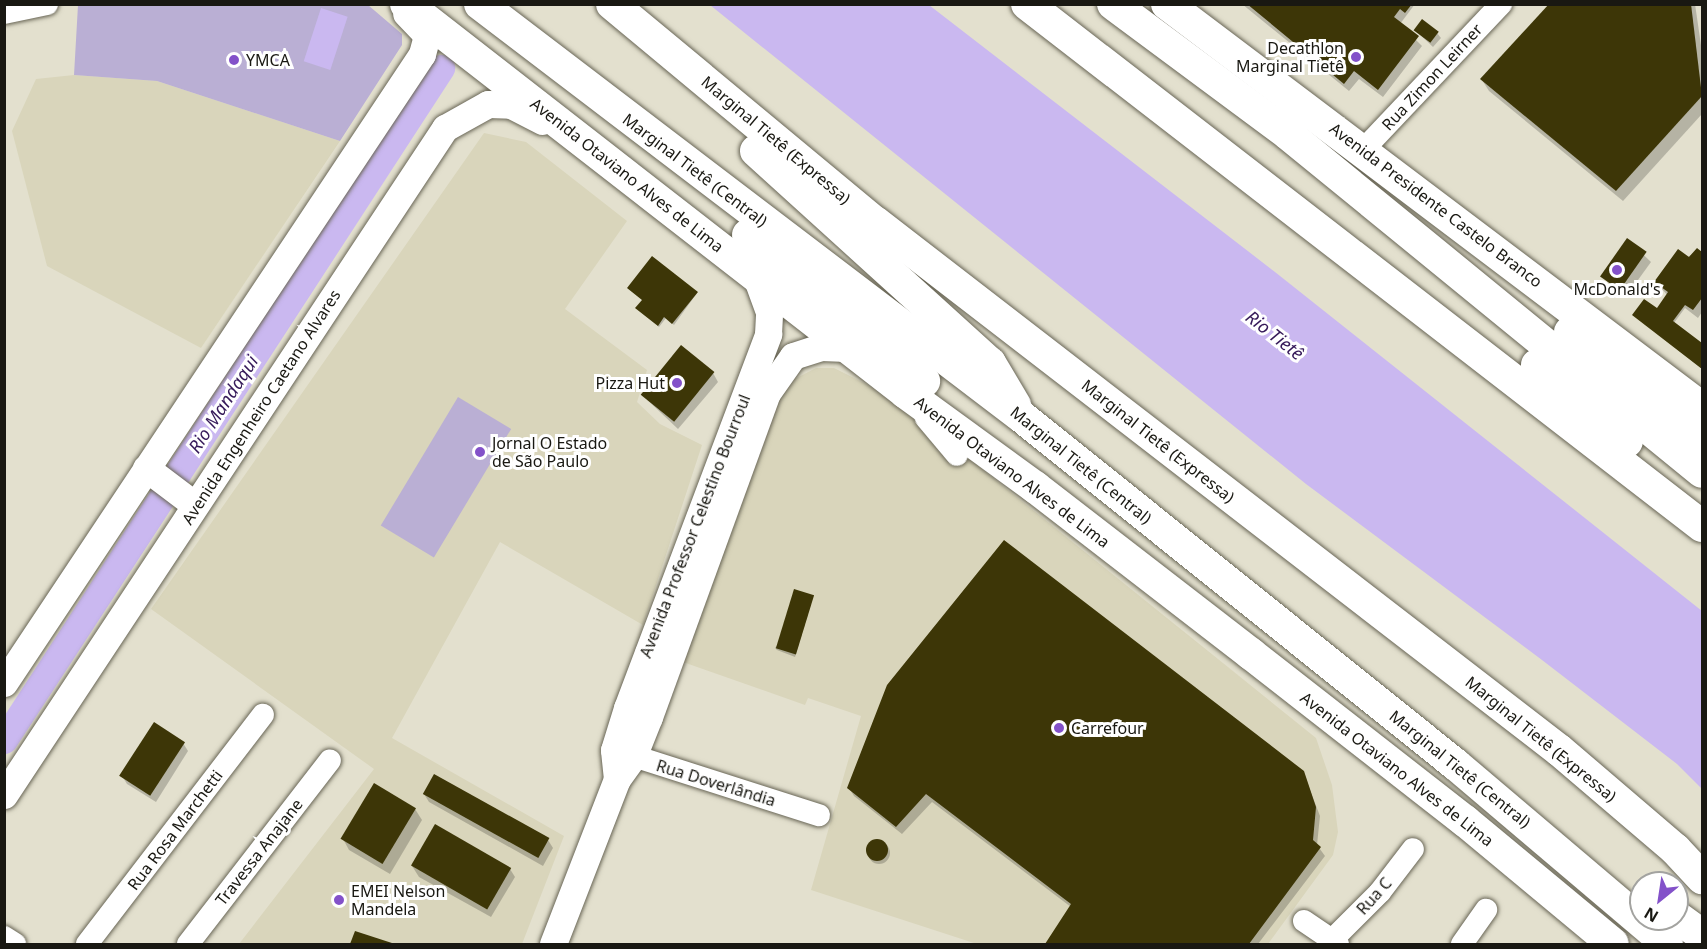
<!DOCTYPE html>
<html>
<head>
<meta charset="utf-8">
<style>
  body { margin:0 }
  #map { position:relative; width:1707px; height:949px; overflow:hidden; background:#e3e0ce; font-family:"Noto Sans",sans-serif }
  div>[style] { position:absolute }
  .built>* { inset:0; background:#d9d5bb }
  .green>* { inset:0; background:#baafd4; transform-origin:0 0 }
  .water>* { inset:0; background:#cab8f0; transform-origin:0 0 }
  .shadow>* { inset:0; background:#0003 }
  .round { border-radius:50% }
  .river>* { height:27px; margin:-13.5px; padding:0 13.5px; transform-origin:13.5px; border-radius:13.5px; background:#cab8f0 }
  .building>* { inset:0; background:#3d3607; transform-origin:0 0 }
  .roads { filter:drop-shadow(0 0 2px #686555) drop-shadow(0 0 2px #686555) }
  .minor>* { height:22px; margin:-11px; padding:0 11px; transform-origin:11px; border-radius:11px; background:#fff }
  .major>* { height:27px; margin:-13.5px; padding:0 13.5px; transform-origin:13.5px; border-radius:13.5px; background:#fff }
  .highway>* { height:32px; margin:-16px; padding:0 16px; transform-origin:16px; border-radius:16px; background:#fff }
  .dots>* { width:16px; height:16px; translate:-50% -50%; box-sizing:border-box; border:3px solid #fff; border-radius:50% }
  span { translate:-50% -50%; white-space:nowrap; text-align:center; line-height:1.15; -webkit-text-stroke:6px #fff; paint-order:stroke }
  .poi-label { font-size:16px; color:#191812 }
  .right { translate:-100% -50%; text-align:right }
  .left { translate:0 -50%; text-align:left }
  .street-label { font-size:16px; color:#191812 }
  .water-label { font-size:18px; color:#351959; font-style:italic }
  .frame { position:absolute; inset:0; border:6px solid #191812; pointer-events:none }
  .north { position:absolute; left:1629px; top:871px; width:60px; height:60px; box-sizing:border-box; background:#fff; border:2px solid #a3a3a0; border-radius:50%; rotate:210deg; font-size:16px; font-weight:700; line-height:24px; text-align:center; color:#191812 }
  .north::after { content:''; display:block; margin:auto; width:21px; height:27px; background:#8351c9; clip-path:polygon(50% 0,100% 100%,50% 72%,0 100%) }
</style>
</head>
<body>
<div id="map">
  <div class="built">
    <i style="clip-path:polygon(74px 75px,157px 81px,340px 141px,201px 348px,47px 266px,12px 131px,36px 79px)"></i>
    <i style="clip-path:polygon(484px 133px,526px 142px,627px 221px,565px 309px,647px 370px,637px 402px,660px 424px,702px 445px,643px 625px,500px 542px,392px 738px,564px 836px,522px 944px,239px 944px,374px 769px,151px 609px)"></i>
    <i style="clip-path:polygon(816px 368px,834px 368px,868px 385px,952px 445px,1316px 738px,1332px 785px,1338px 832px,1333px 855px,1268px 944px,977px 944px,811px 890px,861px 716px,808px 698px,805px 705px,680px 661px,776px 400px,791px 381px)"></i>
  </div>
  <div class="green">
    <i style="clip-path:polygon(78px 5px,368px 5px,402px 34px,402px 45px,340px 141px,157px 81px,74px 75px)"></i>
    <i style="left:458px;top:397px;width:62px;height:150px;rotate:31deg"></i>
  </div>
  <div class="water">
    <i style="clip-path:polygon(710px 5px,929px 5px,1275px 272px,1702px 611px,1702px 789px,1677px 764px,1542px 660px,1306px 484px)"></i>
    <i style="left:321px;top:8px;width:28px;height:56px;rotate:18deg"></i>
  </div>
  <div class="shadow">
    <i style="clip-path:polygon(1242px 4px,1415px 4px,1400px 24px,1422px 46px,1383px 97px,1359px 79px,1349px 91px)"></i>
    <i style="clip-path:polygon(1551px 4px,1695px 4px,1702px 52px,1702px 114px,1623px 201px,1489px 91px,1482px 80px)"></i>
    <i style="clip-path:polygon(1415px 30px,1437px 33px,1441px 38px,1433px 47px)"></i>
    <i style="clip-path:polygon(1628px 240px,1651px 262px,1625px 298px,1602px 276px)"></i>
    <i style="clip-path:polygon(1697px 250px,1702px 254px,1702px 312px,1698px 318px,1685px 308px,1674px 323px,1702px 345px,1702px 369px,1634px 315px,1657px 310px,1668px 296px,1656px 282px)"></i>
    <i style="clip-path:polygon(697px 293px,674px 325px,666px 318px,659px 327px,638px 310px)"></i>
    <i style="clip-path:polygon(713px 373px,718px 382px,678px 429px,641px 394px)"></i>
    <i style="clip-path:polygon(813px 597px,795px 657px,777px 650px,775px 648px)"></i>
    <i style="clip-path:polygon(183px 743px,188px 751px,156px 802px,127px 784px,122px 776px)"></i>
    <i style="clip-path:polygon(1303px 772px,1320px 816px,1317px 845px,1325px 856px,1258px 944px,1046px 944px,1071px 907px,932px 802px,902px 834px,854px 796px,849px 788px)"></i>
    <i style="clip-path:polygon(424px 794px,548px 840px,553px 848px,543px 866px,429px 802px)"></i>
    <i style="clip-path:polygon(415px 809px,422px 820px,390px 874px,349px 850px,343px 839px)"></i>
    <i class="round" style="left:868px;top:842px;width:22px;height:22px"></i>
    <i style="clip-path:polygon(412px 866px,510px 869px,515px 877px,491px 917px,419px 877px)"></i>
    <i style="clip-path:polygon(356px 932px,392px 944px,352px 944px)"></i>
  </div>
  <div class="river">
    <i style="left:4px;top:740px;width:802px;rotate:-56.96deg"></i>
  </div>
  <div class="building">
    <i style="clip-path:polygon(1247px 4px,1412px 4px,1405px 13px,1400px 9px,1394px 17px,1419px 36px,1378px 90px,1354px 71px,1344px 84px)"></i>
    <i style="clip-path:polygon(1549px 4px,1691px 4px,1702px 96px,1616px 191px,1480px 79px)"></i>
    <i style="left:1422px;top:19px;width:21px;height:14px;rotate:37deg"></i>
    <i style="left:1627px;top:238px;width:24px;height:47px;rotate:35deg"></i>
    <i style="clip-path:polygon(1697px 248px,1702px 252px,1702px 298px,1693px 310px,1685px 305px,1673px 321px,1702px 343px,1702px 369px,1632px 315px,1644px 299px,1657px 308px,1668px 292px,1654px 282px,1678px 249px,1689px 257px)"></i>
    <i style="clip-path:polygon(652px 256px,698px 292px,672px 324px,664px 317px,658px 326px,635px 308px,642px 300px,627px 288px)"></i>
    <i style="left:681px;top:345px;width:43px;height:64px;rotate:39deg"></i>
    <i style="clip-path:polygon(1004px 540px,1304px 771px,1316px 807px,1313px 840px,1321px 847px,1249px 944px,1045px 944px,1071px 904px,926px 794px,896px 827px,847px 788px,887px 685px)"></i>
    <i style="left:794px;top:589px;width:21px;height:62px;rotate:17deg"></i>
    <i style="left:154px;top:722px;width:37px;height:64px;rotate:33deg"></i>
    <i style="left:434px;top:774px;width:132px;height:23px;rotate:29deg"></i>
    <i style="left:374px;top:783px;width:49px;height:65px;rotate:31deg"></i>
    <i style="left:435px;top:824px;width:88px;height:48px;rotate:30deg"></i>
    <i class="round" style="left:866px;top:839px;width:22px;height:22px"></i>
    <i style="clip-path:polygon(355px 931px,395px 944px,350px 944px)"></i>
  </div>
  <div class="roads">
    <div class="minor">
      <i style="left:4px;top:13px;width:44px;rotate:-11.8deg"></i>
      <i style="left:1363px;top:150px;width:201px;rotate:-46.6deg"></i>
      <i style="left:926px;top:418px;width:48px;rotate:50deg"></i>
      <i style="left:618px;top:751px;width:211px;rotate:17.7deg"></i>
      <i style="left:1304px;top:921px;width:41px;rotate:34.1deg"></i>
      <i style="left:4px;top:937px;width:13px;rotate:32deg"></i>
      <i style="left:1332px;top:940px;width:68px;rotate:-45deg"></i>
      <i style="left:1380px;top:892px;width:54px;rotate:-52.5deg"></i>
      <i style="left:87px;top:944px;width:289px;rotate:-52.5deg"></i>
      <i style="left:188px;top:944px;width:232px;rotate:-52.3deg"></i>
      <i style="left:1462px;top:944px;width:42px;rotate:-54.8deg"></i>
    </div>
    <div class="major">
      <i style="left:146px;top:468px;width:61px;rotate:37.1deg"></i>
      <i style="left:4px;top:683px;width:755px;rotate:-56.39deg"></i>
      <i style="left:422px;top:54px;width:20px;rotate:-75deg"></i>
      <i style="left:427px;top:35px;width:30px;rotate:-134deg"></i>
      <i style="left:617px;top:779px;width:29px;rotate:-96deg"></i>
      <i style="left:614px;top:750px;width:44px;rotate:-72.8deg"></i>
      <i style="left:627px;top:708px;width:400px;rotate:-69.3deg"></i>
      <i style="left:768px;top:334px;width:22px;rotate:-87deg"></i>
      <i style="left:769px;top:312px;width:38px;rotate:-110deg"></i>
      <i style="left:4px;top:795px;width:800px;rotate:-56.53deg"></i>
      <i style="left:445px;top:128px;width:49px;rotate:-29.2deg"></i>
      <i style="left:488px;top:104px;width:23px;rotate:2deg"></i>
      <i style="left:511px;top:105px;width:35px;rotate:27deg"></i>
      <i style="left:553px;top:944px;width:177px;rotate:-68.8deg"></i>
      <i style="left:617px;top:779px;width:27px;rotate:-54deg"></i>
      <i style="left:633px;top:757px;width:43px;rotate:-68.2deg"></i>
      <i style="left:649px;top:717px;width:345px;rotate:-70deg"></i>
      <i style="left:767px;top:393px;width:45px;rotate:-54.9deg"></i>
      <i style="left:793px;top:356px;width:29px;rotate:-18deg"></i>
      <i style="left:821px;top:347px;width:26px;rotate:2deg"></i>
    </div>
    <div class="highway">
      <i style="left:406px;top:4px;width:633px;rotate:37.88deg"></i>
      <i style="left:906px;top:393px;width:160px;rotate:36.1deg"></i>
      <i style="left:1035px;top:487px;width:273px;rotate:37.7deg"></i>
      <i style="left:1251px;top:654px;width:271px;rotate:38deg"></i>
      <i style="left:1465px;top:821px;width:192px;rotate:39.7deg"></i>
      <i style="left:480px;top:4px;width:681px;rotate:37.31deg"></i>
      <i style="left:1022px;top:417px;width:555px;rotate:38.71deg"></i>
      <i style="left:1455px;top:764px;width:278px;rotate:40.3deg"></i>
      <i style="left:612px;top:4px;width:342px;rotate:39.7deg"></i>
      <i style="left:875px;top:222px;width:864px;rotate:37.67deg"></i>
      <i style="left:1559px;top:750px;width:153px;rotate:40.5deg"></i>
      <i style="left:1675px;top:849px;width:40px;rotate:47deg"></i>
      <i style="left:1027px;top:4px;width:853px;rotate:37.72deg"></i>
      <i style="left:1113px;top:4px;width:218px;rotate:36.6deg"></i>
      <i style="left:1288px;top:134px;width:534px;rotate:39.23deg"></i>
      <i style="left:1167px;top:4px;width:670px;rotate:37.06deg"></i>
      <i style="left:756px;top:151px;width:316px;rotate:42.2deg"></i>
      <i style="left:990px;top:363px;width:49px;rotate:59.2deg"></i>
      <i style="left:748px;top:235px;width:229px;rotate:39.7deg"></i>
      <i style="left:1570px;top:332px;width:168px;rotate:40.4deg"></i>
      <i style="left:1537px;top:365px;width:118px;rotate:40.5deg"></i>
      <i style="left:1677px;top:917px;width:31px;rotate:36deg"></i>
    </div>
  </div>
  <div class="dots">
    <i style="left:1356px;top:57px;background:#8351c9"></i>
    <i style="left:234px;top:60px;background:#8351c9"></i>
    <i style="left:1617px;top:270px;background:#8351c9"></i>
    <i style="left:677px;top:383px;background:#8351c9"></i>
    <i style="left:480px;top:452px;background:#8351c9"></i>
    <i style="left:1059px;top:728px;background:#8351c9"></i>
    <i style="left:339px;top:900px;background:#8351c9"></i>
  </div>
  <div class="poi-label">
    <span class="right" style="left:1344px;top:57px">Decathlon<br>Marginal Tietê</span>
    <span class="left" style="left:246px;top:60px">YMCA</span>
    <span style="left:1617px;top:289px">McDonald's</span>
    <span class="right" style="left:665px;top:383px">Pizza Hut</span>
    <span class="left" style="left:492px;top:452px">Jornal O Estado<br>de São Paulo</span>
    <span class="left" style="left:1071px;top:728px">Carrefour</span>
    <span class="left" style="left:351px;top:900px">EMEI Nelson<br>Mandela</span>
  </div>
  <div class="street-label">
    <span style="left:1432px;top:77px;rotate:-47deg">Rua Zimon Leirner</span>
    <span style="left:776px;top:140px;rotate:40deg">Marginal Tietê (Expressa)</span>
    <span style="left:695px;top:170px;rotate:37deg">Marginal Tietê (Central)</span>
    <span style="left:627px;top:175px;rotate:38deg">Avenida Otaviano Alves de Lima</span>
    <span style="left:1436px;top:205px;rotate:37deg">Avenida Presidente Castelo Branco</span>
    <span style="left:261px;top:407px;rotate:-57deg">Avenida Engenheiro Caetano Alvares</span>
    <span style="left:1158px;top:441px;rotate:38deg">Marginal Tietê (Expressa)</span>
    <span style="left:1081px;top:465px;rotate:39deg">Marginal Tietê (Central)</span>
    <span style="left:1012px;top:472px;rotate:37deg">Avenida Otaviano Alves de Lima</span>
    <span style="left:695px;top:526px;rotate:-69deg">Avenida Professor Celestino Bourroul</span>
    <span style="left:1541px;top:739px;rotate:39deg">Marginal Tietê (Expressa)</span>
    <span style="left:1397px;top:769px;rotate:38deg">Avenida Otaviano Alves de Lima</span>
    <span style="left:1460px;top:769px;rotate:39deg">Marginal Tietê (Central)</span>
    <span style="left:716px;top:783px;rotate:17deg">Rua Doverlândia</span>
    <span style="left:175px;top:830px;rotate:-53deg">Rua Rosa Marchetti</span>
    <span style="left:259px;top:852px;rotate:-52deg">Travessa Anajane</span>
    <span style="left:1374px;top:896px;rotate:-48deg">Rua C</span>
  </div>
  <div class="water-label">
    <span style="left:1275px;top:335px;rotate:38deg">Rio Tietê</span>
    <span style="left:223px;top:404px;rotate:-57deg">Rio Mandaqui</span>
  </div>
  <div class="frame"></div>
  <div class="north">N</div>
</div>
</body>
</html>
